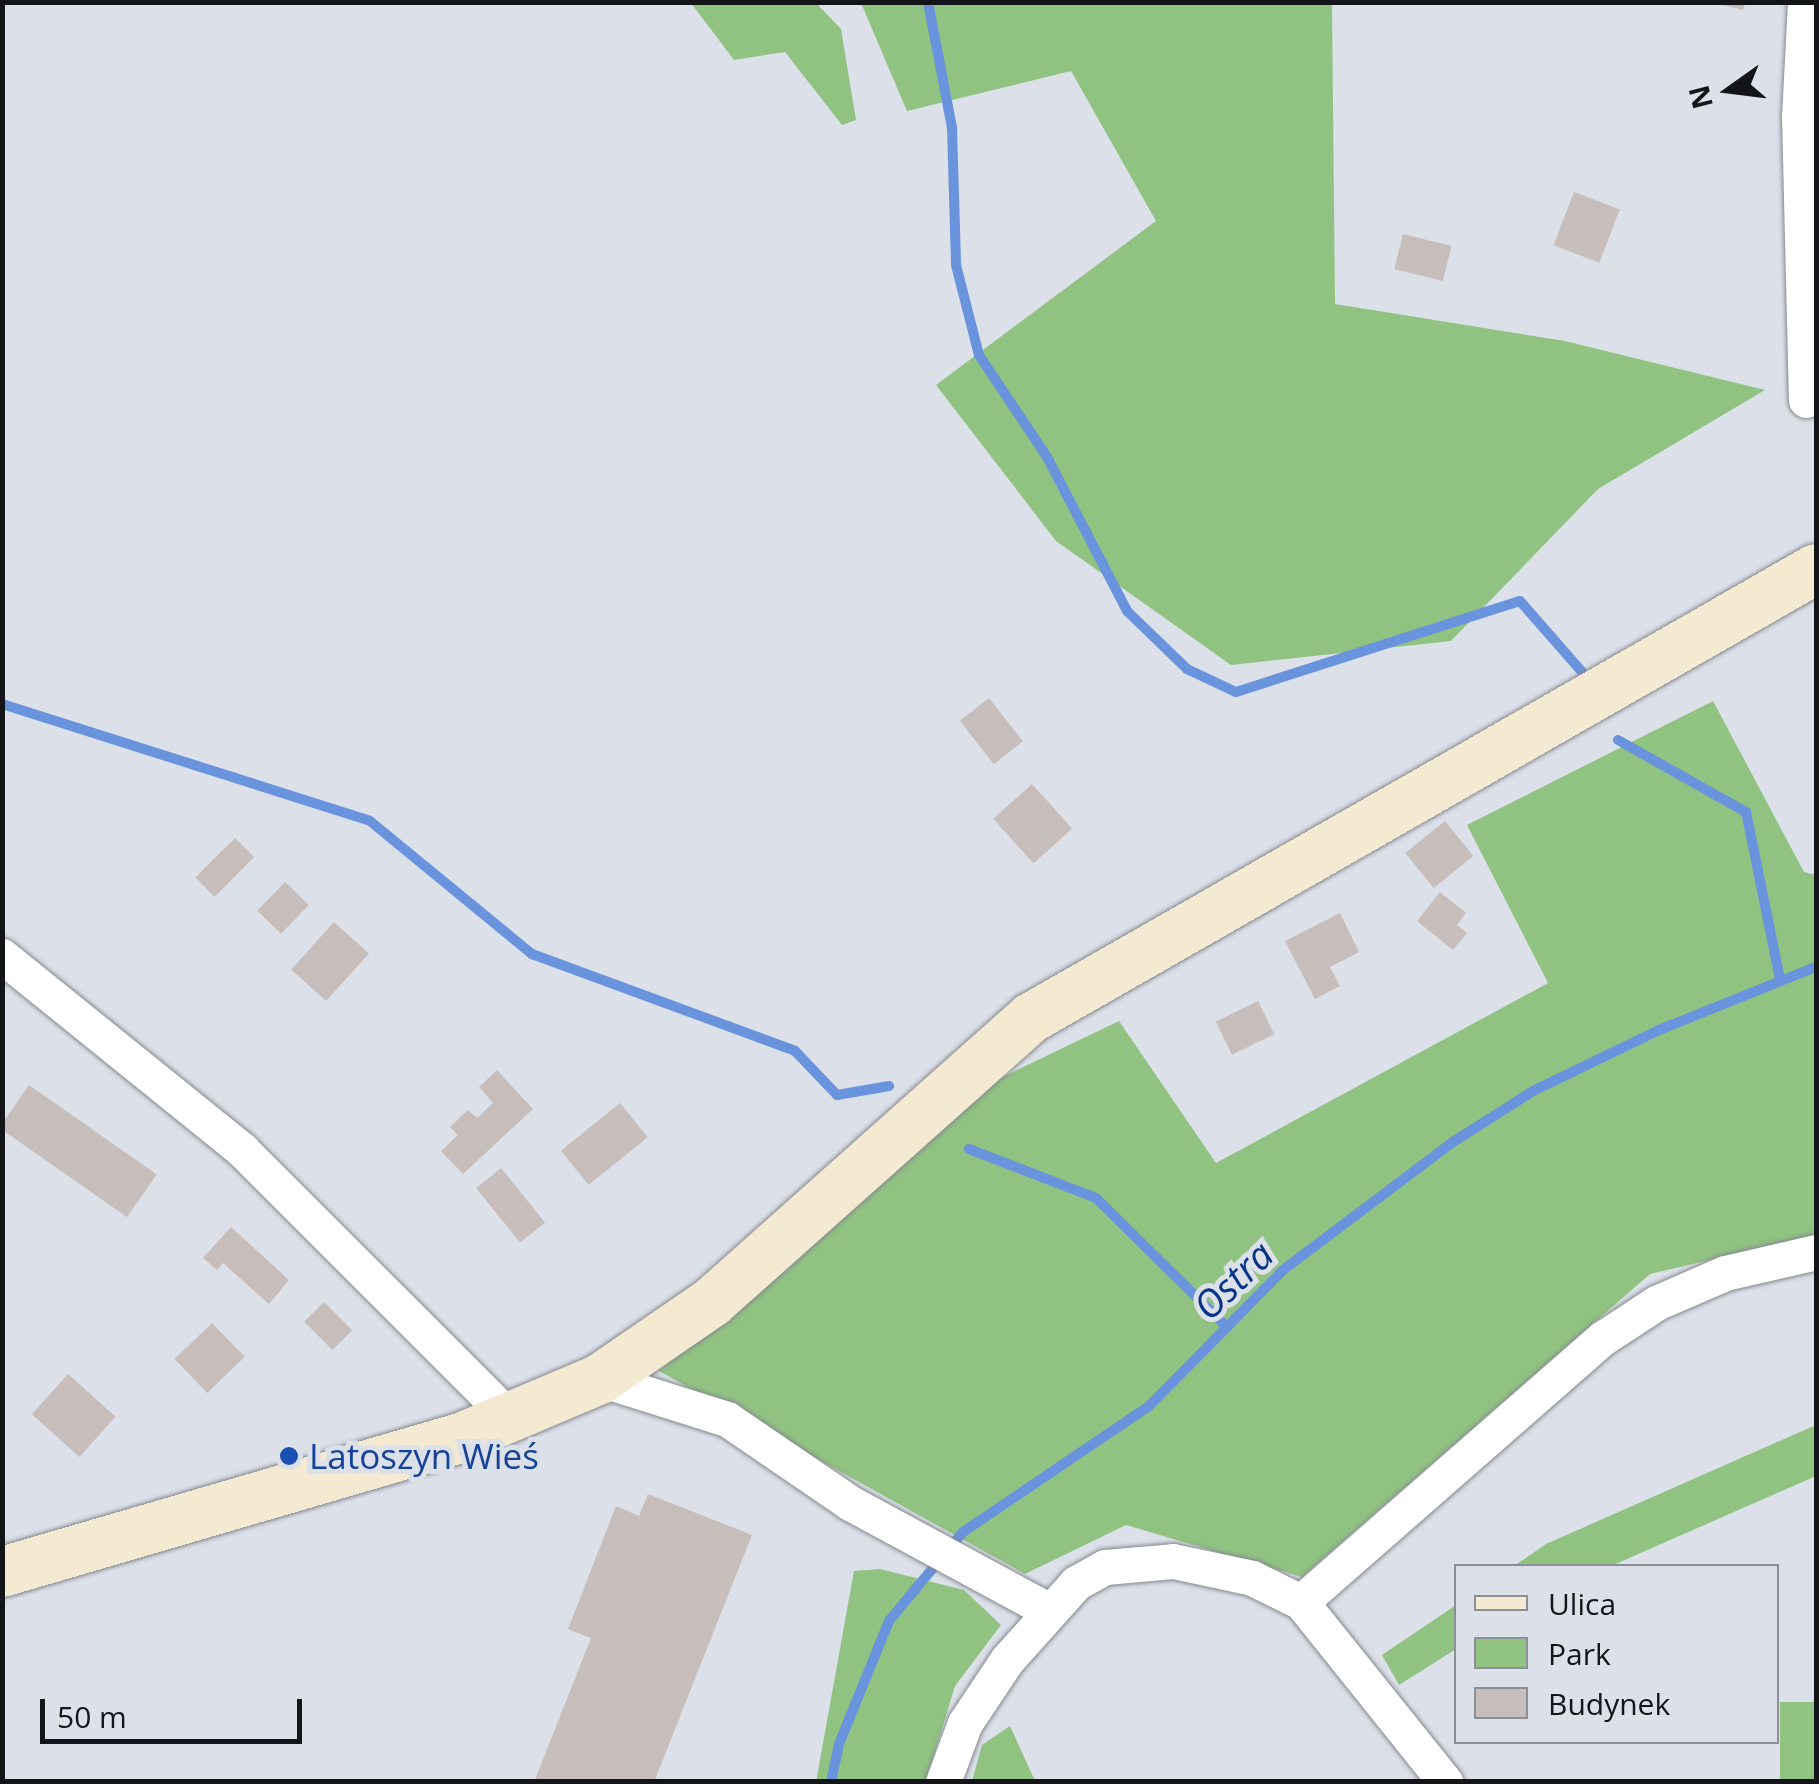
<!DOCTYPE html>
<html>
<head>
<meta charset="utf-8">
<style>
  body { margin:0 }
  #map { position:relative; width:1819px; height:1784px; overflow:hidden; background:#dce0e8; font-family:"Open Sans",sans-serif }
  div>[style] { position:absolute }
  .green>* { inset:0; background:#90c282; transform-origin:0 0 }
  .stream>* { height:10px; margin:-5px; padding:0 5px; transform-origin:5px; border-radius:5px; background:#6993dc }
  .building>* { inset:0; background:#c7bdbb; transform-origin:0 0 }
  .roads { filter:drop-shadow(0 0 2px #85888f) drop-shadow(0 0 2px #85888f) }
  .street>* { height:35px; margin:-17.5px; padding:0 17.5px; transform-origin:17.5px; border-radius:17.5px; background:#fff }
  .secondary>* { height:50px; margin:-25px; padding:0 25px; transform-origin:25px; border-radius:25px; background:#f4ead1 }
  .dots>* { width:28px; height:28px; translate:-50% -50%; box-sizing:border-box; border:5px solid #dce0e8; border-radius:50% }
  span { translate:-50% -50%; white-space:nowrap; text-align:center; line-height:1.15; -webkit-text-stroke:10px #dce0e8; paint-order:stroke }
  .transit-label { font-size:35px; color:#164399 }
  .left { translate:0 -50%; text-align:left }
  .water-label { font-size:38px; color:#053489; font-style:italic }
  .frame { position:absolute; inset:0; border:5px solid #141518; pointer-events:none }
  .legend { position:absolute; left:1454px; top:1564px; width:325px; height:180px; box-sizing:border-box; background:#dce0e8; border:2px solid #8c8f95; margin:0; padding:12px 18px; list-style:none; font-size:30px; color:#141518 }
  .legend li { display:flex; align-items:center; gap:20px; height:50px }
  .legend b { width:50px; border:2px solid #8c8f95 }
  .north { position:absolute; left:1679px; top:40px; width:100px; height:100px; -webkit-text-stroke:8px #dce0e8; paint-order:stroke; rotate:256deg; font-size:28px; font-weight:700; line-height:40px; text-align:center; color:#141518 }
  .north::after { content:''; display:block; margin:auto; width:35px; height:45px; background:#141518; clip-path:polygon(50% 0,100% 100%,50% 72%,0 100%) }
  .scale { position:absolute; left:40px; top:1699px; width:262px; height:45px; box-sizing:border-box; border:5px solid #141518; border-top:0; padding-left:12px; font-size:30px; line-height:35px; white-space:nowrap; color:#141518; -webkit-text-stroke:8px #dce0e8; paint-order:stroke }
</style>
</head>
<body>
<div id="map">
  <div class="green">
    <i style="clip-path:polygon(691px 3px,816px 3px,841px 29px,856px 120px,842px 125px,785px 52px,734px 60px)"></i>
    <i style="clip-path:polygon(861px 3px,1332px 3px,1335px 304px,1565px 341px,1765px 390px,1598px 489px,1451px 641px,1231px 665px,1056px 541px,936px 385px,1156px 221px,1071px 71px,907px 111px)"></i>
    <i style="clip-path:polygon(1713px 701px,1804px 872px,1816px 875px,1816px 1235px,1650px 1274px,1302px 1577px,1126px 1525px,1025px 1574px,659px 1371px,986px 1085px,1119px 1021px,1216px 1163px,1548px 983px,1467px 825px)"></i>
    <i style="clip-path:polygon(1816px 1425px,1816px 1476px,1611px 1566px,1514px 1566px,1546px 1544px)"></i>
    <i style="clip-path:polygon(880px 1569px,964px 1590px,1001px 1625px,955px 1686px,926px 1781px,816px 1782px,854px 1571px)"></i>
    <i style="clip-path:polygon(1456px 1605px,1456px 1649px,1399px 1685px,1382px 1655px)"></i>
    <i style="left:1816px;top:1702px;width:79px;height:36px;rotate:90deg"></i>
    <i style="clip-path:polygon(1010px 1726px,1035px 1781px,972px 1781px,982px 1745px)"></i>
  </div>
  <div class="stream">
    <i style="left:928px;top:2px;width:128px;rotate:79.2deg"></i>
    <i style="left:952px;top:128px;width:137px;rotate:88.3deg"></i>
    <i style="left:956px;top:265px;width:93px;rotate:75.7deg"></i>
    <i style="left:979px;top:355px;width:123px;rotate:56.3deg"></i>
    <i style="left:1047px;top:457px;width:174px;rotate:62.5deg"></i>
    <i style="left:1127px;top:611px;width:83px;rotate:44deg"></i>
    <i style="left:1187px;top:669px;width:54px;rotate:25.1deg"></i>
    <i style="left:1236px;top:692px;width:298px;rotate:-17.8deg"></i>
    <i style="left:1520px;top:601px;width:96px;rotate:48.8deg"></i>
    <i style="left:2px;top:704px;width:386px;rotate:17.6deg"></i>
    <i style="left:370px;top:821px;width:210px;rotate:39.4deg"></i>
    <i style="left:532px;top:954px;width:280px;rotate:20.2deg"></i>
    <i style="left:795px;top:1051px;width:61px;rotate:46.3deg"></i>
    <i style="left:837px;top:1095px;width:53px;rotate:-9.8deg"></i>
    <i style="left:1618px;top:740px;width:147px;rotate:29.4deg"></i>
    <i style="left:1746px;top:812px;width:170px;rotate:78.5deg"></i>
    <i style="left:969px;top:1149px;width:136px;rotate:21.1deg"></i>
    <i style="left:1096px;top:1198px;width:184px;rotate:44.6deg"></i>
    <i style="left:831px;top:1782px;width:39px;rotate:-78deg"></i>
    <i style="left:839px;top:1744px;width:133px;rotate:-67.9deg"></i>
    <i style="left:889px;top:1621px;width:116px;rotate:-50.3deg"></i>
    <i style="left:963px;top:1532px;width:225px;rotate:-34.1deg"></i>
    <i style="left:1149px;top:1406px;width:191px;rotate:-45.4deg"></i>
    <i style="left:1283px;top:1270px;width:213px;rotate:-37deg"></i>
    <i style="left:1453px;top:1142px;width:95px;rotate:-32.5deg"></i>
    <i style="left:1533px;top:1091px;width:140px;rotate:-25.8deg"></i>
    <i style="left:1659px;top:1030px;width:169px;rotate:-21.9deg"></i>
  </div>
  <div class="building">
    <i style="clip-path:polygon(1711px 2px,1745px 2px,1743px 10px)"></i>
    <i style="left:1574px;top:192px;width:49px;height:57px;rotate:21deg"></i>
    <i style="left:1403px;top:234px;width:50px;height:36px;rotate:14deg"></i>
    <i style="left:989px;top:698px;width:55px;height:37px;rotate:52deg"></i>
    <i style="left:1032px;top:784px;width:60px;height:52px;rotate:48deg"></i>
    <i style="left:1445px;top:821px;width:45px;height:51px;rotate:51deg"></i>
    <i style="left:235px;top:838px;width:27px;height:56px;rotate:45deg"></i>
    <i style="left:285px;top:882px;width:33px;height:40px;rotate:44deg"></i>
    <i style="clip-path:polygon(1440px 892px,1466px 913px,1457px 925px,1467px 933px,1453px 950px,1417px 921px)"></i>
    <i style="clip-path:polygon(1340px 913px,1359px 952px,1330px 967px,1340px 986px,1315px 999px,1285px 941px)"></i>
    <i style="left:334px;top:922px;width:47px;height:64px;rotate:42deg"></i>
    <i style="left:1258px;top:1001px;width:37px;height:47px;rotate:64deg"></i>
    <i style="clip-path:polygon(497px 1070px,533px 1109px,463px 1174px,441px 1151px,458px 1135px,450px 1127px,468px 1110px,477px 1118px,493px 1103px,479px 1087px)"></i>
    <i style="left:29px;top:1085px;width:156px;height:52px;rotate:35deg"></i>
    <i style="left:620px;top:1103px;width:44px;height:76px;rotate:51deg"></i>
    <i style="left:501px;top:1168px;width:70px;height:32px;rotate:51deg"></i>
    <i style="clip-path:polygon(231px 1227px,289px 1280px,269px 1304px,223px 1263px,217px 1270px,203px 1258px)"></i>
    <i style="left:324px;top:1302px;width:40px;height:28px;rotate:45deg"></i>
    <i style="left:212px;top:1323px;width:47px;height:52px;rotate:46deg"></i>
    <i style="left:68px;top:1374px;width:64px;height:54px;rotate:42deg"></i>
    <i style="clip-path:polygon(648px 1494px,752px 1535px,654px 1782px,534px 1782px,591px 1638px,568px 1629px,616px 1506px,639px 1516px)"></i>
  </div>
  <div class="roads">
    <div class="street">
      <i style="left:1805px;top:2px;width:114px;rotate:93deg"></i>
      <i style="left:1799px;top:116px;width:284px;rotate:88.6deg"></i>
      <i style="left:2px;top:956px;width:309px;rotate:38.9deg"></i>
      <i style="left:242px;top:1150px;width:383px;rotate:45deg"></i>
      <i style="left:600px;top:1379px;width:133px;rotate:17.5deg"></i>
      <i style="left:727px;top:1419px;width:149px;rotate:34.3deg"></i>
      <i style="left:850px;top:1503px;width:223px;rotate:28.4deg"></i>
      <i style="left:1301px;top:1602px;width:231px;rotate:51.3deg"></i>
      <i style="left:943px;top:1782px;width:63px;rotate:-69.6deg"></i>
      <i style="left:965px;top:1723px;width:76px;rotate:-56.3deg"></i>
      <i style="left:1007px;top:1660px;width:103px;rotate:-48.1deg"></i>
      <i style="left:1076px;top:1583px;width:33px;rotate:-29deg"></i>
      <i style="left:1105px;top:1567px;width:68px;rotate:-5deg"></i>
      <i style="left:1173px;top:1561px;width:81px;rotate:12.1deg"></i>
      <i style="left:1252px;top:1578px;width:55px;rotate:26.1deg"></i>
      <i style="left:1301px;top:1602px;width:401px;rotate:-41.2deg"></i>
      <i style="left:1603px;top:1338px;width:64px;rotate:-33.4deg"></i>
      <i style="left:1656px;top:1303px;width:75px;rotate:-23.5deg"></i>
      <i style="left:1725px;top:1273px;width:93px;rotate:-13deg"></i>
    </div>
    <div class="secondary">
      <i style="left:2px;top:1572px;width:480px;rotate:-16.3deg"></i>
      <i style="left:463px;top:1437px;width:149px;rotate:-22.9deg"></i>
      <i style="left:600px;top:1379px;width:136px;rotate:-34.5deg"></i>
      <i style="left:712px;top:1302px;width:427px;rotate:-41.7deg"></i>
      <i style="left:1031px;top:1018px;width:904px;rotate:-29.77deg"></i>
    </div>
  </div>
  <div class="dots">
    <i style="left:289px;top:1456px;background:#1a4fb4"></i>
  </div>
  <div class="transit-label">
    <span class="left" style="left:309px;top:1456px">Latoszyn Wieś</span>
  </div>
  <div class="water-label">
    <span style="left:1233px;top:1280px;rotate:-44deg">Ostra</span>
  </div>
  <div class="frame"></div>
  <ul class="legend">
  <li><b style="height:12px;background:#f4ead1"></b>Ulica</li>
  <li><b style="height:28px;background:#90c282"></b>Park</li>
  <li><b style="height:28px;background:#c7bdbb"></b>Budynek</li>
  </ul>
  <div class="north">N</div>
  <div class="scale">50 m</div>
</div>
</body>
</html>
